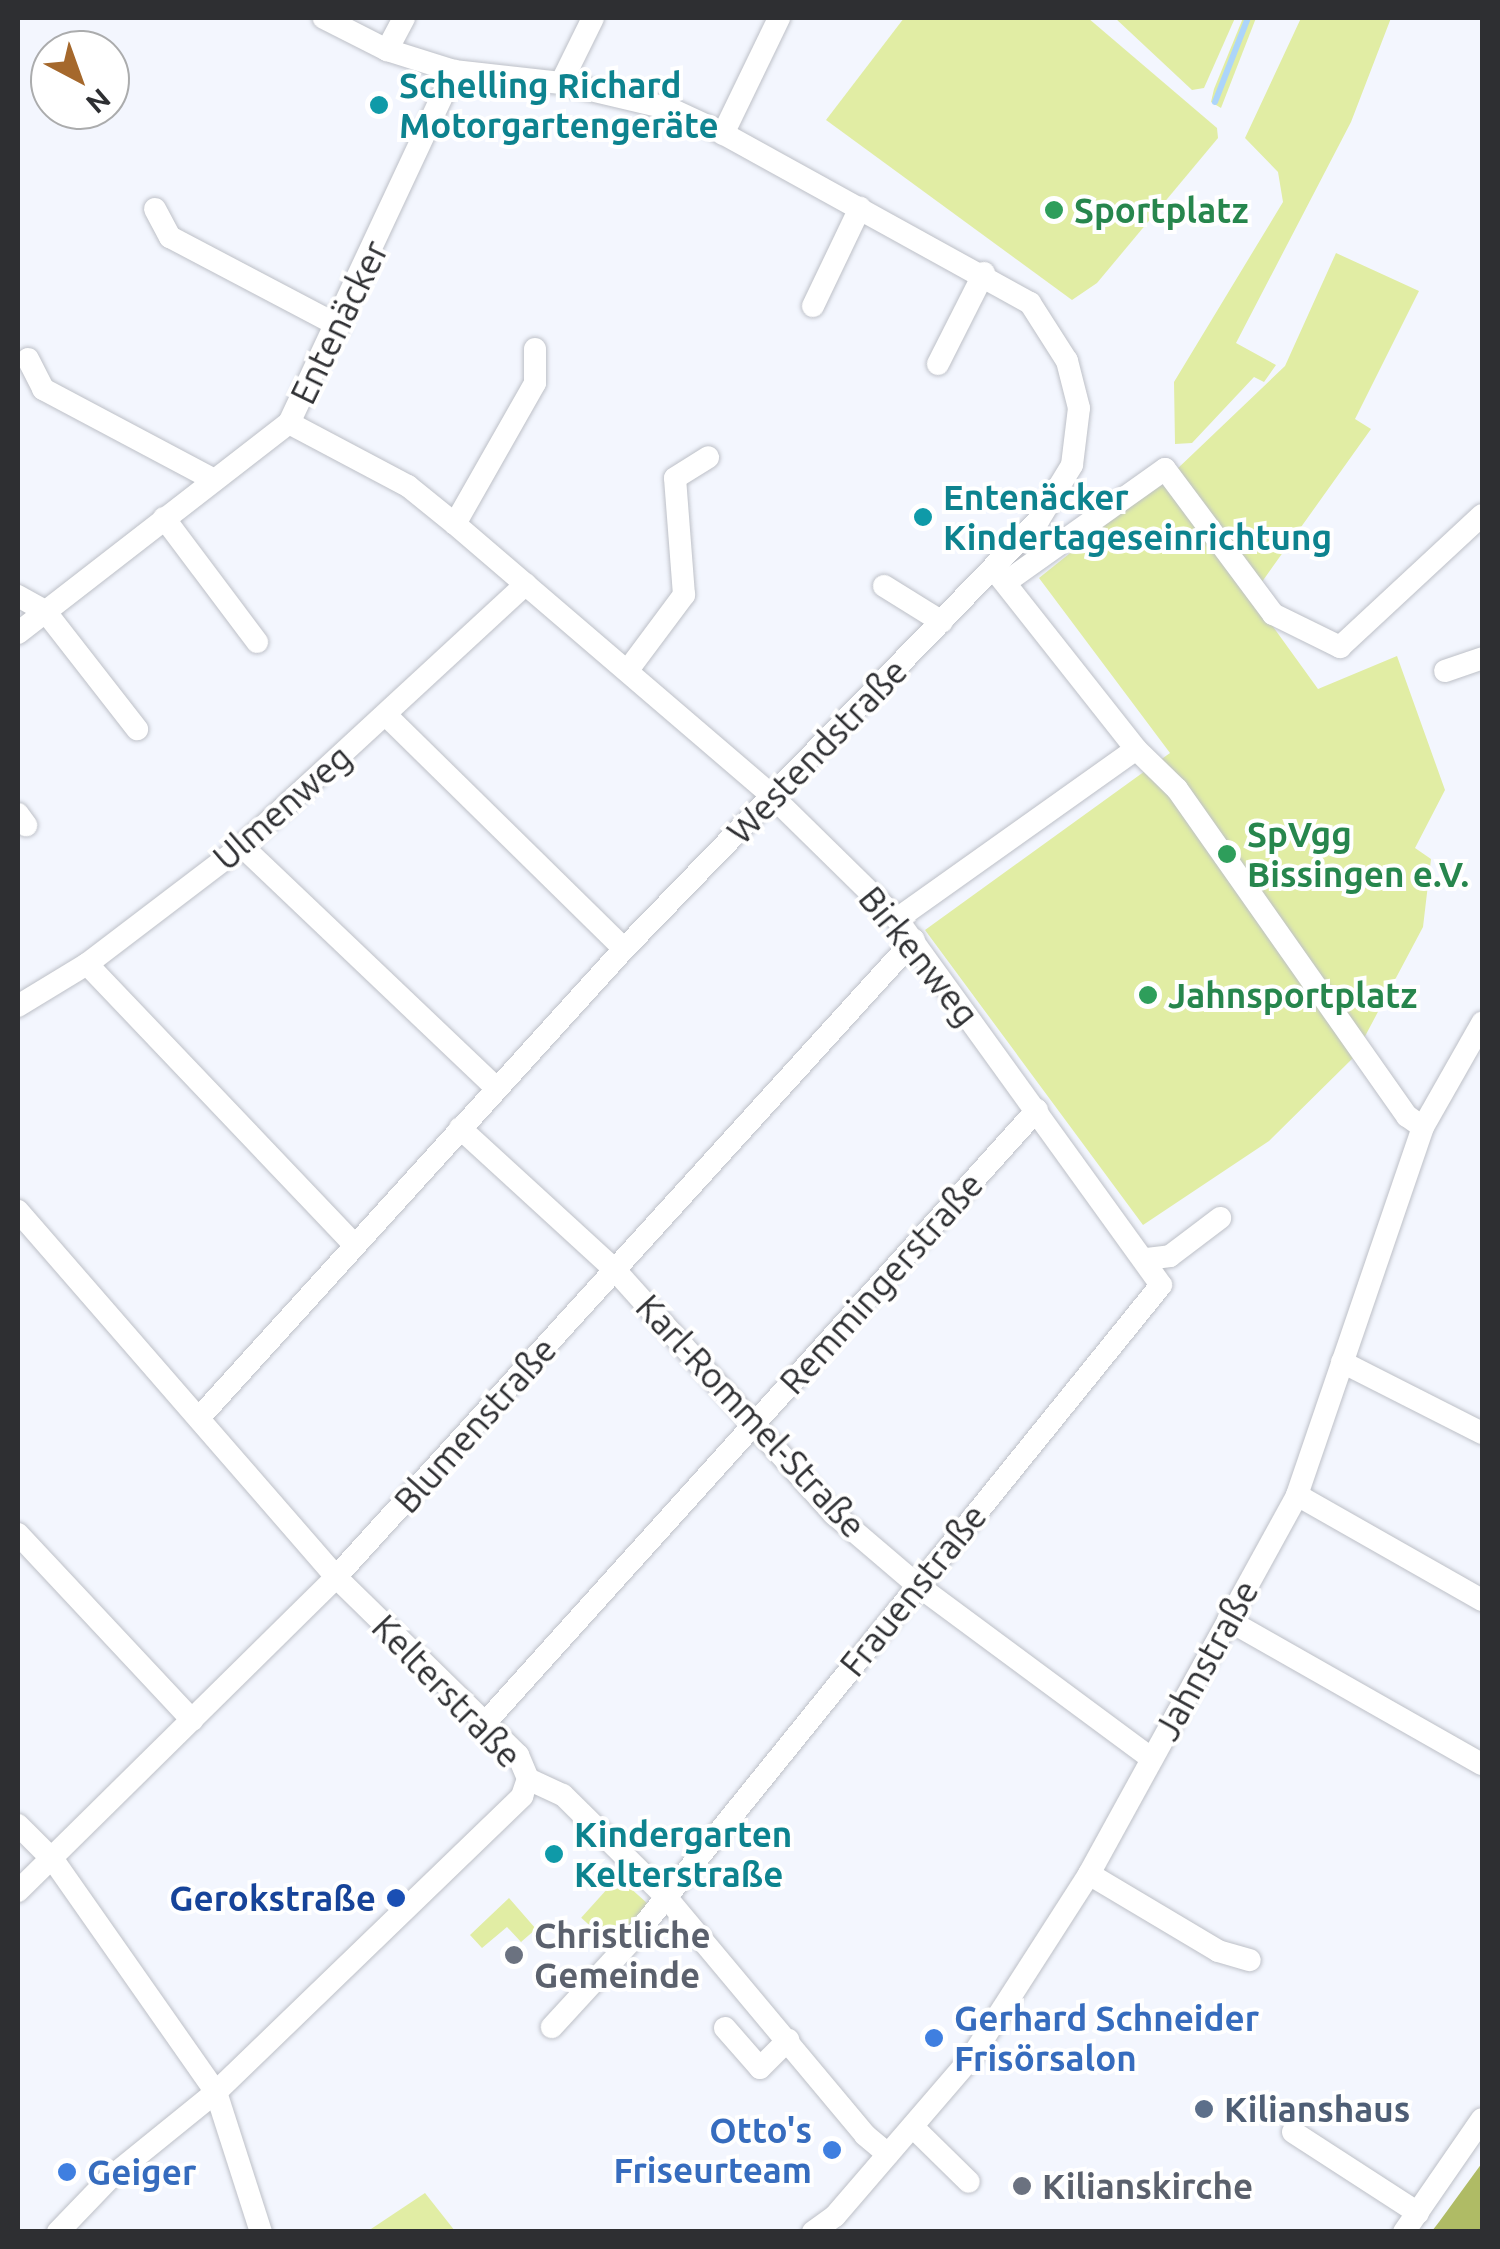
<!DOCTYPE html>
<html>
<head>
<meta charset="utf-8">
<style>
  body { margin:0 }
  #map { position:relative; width:1500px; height:2249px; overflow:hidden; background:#f3f6fe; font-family:Ubuntu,sans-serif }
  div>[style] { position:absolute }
  .green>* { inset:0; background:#e1eda4; transform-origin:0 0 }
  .forest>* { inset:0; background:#afbb65 }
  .stream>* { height:6px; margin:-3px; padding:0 3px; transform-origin:3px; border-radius:3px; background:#acd5fa }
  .roads { filter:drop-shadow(0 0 2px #bdc0c7) drop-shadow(0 0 2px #bdc0c7) }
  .minor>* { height:22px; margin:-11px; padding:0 11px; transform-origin:11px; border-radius:11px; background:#fff }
  .dots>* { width:28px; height:28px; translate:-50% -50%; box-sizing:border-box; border:5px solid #fff; border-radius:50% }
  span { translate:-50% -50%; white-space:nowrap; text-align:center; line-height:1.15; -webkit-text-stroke:8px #fff; paint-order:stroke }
  .culture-label { font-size:35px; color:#0d838f; font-weight:700 }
  .left { translate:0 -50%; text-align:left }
  .leisure-label { font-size:35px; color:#27864d; font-weight:700 }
  .street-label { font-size:35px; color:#2e2f32 }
  .transit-label { font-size:35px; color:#164399; font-weight:700 }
  .right { translate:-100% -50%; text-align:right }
  .worship-label { font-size:35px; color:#5b616d; font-weight:700 }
  .shop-label { font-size:35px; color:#366cbe; font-weight:700 }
  .service-label { font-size:35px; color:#4e5e75; font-weight:700 }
  .frame { position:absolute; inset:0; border:20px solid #2e2f32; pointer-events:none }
  .north { position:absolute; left:30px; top:30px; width:100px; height:100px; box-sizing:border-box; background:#fff; border:2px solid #abacad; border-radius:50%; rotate:139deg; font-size:28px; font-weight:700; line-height:40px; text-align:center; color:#2e2f32 }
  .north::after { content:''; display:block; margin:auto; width:35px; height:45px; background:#a5682c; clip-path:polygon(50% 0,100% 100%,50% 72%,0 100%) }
</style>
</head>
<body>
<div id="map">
  <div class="green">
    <i style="clip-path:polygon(904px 18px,1088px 18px,1217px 128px,1218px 138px,1097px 283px,1072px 300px,826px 120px)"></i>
    <i style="clip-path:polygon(1115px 18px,1235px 18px,1204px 88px,1192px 90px)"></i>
    <i style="clip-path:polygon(1243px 18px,1256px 18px,1221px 108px,1211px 102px,1214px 89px)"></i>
    <i style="clip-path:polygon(1301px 18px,1391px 18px,1351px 122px,1236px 343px,1276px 365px,1264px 382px,1254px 377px,1192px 443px,1175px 444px,1174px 382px,1283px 202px,1278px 172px,1245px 138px)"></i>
    <i style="clip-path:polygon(1336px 253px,1419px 291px,1355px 419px,1371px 429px,1259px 586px,1175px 471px,1285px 366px)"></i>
    <i style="clip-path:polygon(1165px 477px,1318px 689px,1397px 656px,1445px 790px,1415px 848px,1431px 859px,1423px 927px,1354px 1057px,1269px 1141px,1143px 1225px,925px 930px,1170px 753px,1039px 578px)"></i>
    <i style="left:618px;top:1877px;width:40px;height:55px;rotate:42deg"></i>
    <i style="clip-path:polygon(509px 1898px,536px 1929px,521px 1942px,507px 1927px,482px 1948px,470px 1935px)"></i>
    <i style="clip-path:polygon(425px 2193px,455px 2231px,368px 2231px)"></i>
  </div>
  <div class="forest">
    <i style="clip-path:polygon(1482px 2163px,1482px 2231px,1432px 2231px,1439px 2222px)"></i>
  </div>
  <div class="stream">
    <i style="left:1215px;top:102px;width:90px;rotate:-68.6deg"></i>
  </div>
  <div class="roads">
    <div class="minor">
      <i style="left:387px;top:50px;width:36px;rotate:-62deg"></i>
      <i style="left:561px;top:83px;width:72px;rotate:-63.8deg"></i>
      <i style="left:723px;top:134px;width:129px;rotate:-64.2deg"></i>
      <i style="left:155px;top:209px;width:32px;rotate:62deg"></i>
      <i style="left:170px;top:237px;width:191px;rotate:27.8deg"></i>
      <i style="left:813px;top:306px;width:109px;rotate:-64.4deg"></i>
      <i style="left:28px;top:359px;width:34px;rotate:63deg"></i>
      <i style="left:43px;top:389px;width:194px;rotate:28deg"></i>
      <i style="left:938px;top:364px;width:102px;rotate:-63.2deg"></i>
      <i style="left:289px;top:423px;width:135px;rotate:27.9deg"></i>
      <i style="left:408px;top:486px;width:60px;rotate:39deg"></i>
      <i style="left:455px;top:524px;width:419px;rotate:40.6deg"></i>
      <i style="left:773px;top:797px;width:174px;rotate:44.5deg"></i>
      <i style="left:897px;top:919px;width:451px;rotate:54.2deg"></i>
      <i style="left:1161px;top:1285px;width:843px;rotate:128.94deg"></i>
      <i style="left:631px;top:1941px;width:117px;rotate:132.6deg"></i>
      <i style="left:164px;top:518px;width:155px;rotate:53.1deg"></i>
      <i style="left:455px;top:524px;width:162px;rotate:-60.4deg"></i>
      <i style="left:535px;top:383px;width:34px;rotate:-90deg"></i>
      <i style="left:1006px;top:582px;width:195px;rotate:-35.4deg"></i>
      <i style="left:1165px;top:469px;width:181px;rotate:53.3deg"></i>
      <i style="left:1273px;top:614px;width:75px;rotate:26.2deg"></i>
      <i style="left:1340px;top:647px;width:194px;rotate:-42.9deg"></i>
      <i style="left:884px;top:586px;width:68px;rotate:31.8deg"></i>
      <i style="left:18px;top:596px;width:31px;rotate:29deg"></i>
      <i style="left:45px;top:611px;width:150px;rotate:52.1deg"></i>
      <i style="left:18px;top:633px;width:343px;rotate:-37.8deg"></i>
      <i style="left:289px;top:423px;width:389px;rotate:-64.9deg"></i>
      <i style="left:628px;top:670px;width:94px;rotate:-53.3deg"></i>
      <i style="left:684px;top:595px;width:117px;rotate:-94.4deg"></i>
      <i style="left:675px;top:478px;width:39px;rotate:-32deg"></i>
      <i style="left:1445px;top:671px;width:39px;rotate:-19deg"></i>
      <i style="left:387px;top:716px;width:332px;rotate:44.5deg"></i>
      <i style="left:1136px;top:749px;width:57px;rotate:44.3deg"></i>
      <i style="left:1177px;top:789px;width:400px;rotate:54.9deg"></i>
      <i style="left:1407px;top:1116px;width:19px;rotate:35deg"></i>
      <i style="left:18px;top:814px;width:14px;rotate:54deg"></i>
      <i style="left:242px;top:846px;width:352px;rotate:43.6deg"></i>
      <i style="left:897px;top:919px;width:293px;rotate:-35.4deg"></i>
      <i style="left:1136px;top:749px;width:223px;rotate:-128.3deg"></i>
      <i style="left:87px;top:964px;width:385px;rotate:46.4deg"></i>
      <i style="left:18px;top:1006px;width:81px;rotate:-31.3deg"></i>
      <i style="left:87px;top:964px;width:195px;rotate:-37.3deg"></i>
      <i style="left:242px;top:846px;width:386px;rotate:-42.7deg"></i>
      <i style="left:460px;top:1128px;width:212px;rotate:42.5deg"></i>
      <i style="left:616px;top:1271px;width:326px;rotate:48.1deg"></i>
      <i style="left:834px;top:1514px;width:109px;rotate:40.5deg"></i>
      <i style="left:917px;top:1585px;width:292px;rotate:36.5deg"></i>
      <i style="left:18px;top:1211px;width:485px;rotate:49deg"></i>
      <i style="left:336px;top:1577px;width:255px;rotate:44.4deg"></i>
      <i style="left:518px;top:1755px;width:26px;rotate:67deg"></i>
      <i style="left:1147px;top:1259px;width:23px;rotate:-7deg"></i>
      <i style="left:1170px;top:1256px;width:63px;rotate:-37.2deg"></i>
      <i style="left:1342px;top:1362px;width:157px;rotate:26.9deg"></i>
      <i style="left:199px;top:1418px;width:633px;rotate:-47.82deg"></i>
      <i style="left:624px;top:949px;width:595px;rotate:-45.95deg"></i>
      <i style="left:1038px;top:521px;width:66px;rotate:-58.7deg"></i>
      <i style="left:1072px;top:465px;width:57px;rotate:-83deg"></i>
      <i style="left:1079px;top:408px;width:49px;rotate:-104.3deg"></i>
      <i style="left:1067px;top:361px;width:69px;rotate:-122.5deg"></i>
      <i style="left:1030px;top:303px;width:359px;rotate:-151.1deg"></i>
      <i style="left:716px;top:130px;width:50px;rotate:-155deg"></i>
      <i style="left:671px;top:109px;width:113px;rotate:-166.7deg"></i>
      <i style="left:561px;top:83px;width:108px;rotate:-173.6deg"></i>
      <i style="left:454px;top:71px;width:70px;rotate:-162.6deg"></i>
      <i style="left:387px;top:50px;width:71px;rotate:-153.1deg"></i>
      <i style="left:1297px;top:1495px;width:213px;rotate:29.6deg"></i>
      <i style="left:18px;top:1534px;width:255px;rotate:46.9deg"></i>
      <i style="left:1228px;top:1620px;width:292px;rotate:29.6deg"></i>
      <i style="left:485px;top:1723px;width:825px;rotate:-48deg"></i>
      <i style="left:528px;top:1779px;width:38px;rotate:25deg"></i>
      <i style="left:563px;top:1795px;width:146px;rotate:44.7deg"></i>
      <i style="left:667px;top:1898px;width:309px;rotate:50.1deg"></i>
      <i style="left:865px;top:2135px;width:30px;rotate:40deg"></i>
      <i style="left:18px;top:1825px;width:51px;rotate:45deg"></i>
      <i style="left:54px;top:1861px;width:282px;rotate:55deg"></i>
      <i style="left:216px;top:2092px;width:147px;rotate:72.2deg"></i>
      <i style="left:1089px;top:1874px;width:150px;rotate:30.8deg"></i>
      <i style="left:1218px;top:1951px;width:33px;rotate:16deg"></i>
      <i style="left:18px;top:1891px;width:447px;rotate:-44.6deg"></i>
      <i style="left:336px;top:1577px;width:860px;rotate:-47.78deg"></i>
      <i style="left:725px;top:2028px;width:53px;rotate:48.8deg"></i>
      <i style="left:760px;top:2068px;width:40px;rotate:-45deg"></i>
      <i style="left:913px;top:2127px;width:78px;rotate:44.5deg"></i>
      <i style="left:1293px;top:2132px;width:149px;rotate:32.9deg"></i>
      <i style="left:58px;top:2232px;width:76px;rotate:-46.1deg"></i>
      <i style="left:111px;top:2177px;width:135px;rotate:-39deg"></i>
      <i style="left:216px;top:2092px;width:426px;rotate:-44deg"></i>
      <i style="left:522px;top:1796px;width:18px;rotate:-71deg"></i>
      <i style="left:813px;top:2232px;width:27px;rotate:-36deg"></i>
      <i style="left:835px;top:2216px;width:208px;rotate:-49.3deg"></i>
      <i style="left:971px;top:2058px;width:219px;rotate:-57.3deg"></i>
      <i style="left:1089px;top:1874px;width:432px;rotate:-61.2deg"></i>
      <i style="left:1297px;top:1495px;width:389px;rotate:-71.1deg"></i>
      <i style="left:1423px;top:1127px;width:120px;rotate:-60.4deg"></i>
      <i style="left:1404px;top:2232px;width:137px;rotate:-55.4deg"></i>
    </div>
  </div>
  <div class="dots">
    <i style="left:379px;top:105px;background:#0f9aa8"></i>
    <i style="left:1054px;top:210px;background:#2e9e5b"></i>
    <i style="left:923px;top:517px;background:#0f9aa8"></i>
    <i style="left:1227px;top:854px;background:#2e9e5b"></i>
    <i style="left:1148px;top:995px;background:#2e9e5b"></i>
    <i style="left:554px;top:1854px;background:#0f9aa8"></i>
    <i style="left:396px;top:1898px;background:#1a4fb4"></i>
    <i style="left:514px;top:1955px;background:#6b7280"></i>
    <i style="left:934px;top:2038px;background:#3f7fe0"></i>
    <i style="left:1204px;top:2109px;background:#5c6f8a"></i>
    <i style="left:832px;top:2150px;background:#3f7fe0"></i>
    <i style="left:67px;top:2172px;background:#3f7fe0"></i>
    <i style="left:1022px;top:2186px;background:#6b7280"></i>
  </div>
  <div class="culture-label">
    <span class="left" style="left:399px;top:105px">Schelling Richard<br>Motorgartengeräte</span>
    <span class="left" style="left:943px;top:517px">Entenäcker<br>Kindertageseinrichtung</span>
    <span class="left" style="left:574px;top:1854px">Kindergarten<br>Kelterstraße</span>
  </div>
  <div class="leisure-label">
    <span class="left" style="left:1074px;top:210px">Sportplatz</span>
    <span class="left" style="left:1247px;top:854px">SpVgg<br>Bissingen e.V.</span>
    <span class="left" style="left:1168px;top:995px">Jahnsportplatz</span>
  </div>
  <div class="street-label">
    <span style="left:339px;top:322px;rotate:-64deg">Entenäcker</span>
    <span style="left:817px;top:751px;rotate:-46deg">Westendstraße</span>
    <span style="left:282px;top:807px;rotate:-41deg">Ulmenweg</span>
    <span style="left:919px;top:956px;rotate:51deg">Birkenweg</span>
    <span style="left:881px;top:1283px;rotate:-48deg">Remmingerstraße</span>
    <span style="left:751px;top:1416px;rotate:47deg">Karl-Rommel-Straße</span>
    <span style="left:475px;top:1425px;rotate:-48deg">Blumenstraße</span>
    <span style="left:913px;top:1590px;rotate:-51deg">Frauenstraße</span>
    <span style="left:1206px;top:1660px;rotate:-61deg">Jahnstraße</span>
    <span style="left:447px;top:1691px;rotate:46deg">Kelterstraße</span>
  </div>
  <div class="transit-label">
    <span class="right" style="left:376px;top:1898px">Gerokstraße</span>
  </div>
  <div class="worship-label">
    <span class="left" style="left:534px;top:1955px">Christliche<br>Gemeinde</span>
    <span class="left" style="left:1042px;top:2186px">Kilianskirche</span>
  </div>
  <div class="shop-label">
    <span class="left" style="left:954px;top:2038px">Gerhard Schneider<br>Frisörsalon</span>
    <span class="right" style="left:812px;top:2150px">Otto's<br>Friseurteam</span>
    <span class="left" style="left:87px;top:2172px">Geiger</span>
  </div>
  <div class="service-label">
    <span class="left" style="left:1224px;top:2109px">Kilianshaus</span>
  </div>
  <div class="frame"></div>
  <div class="north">N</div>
</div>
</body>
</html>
